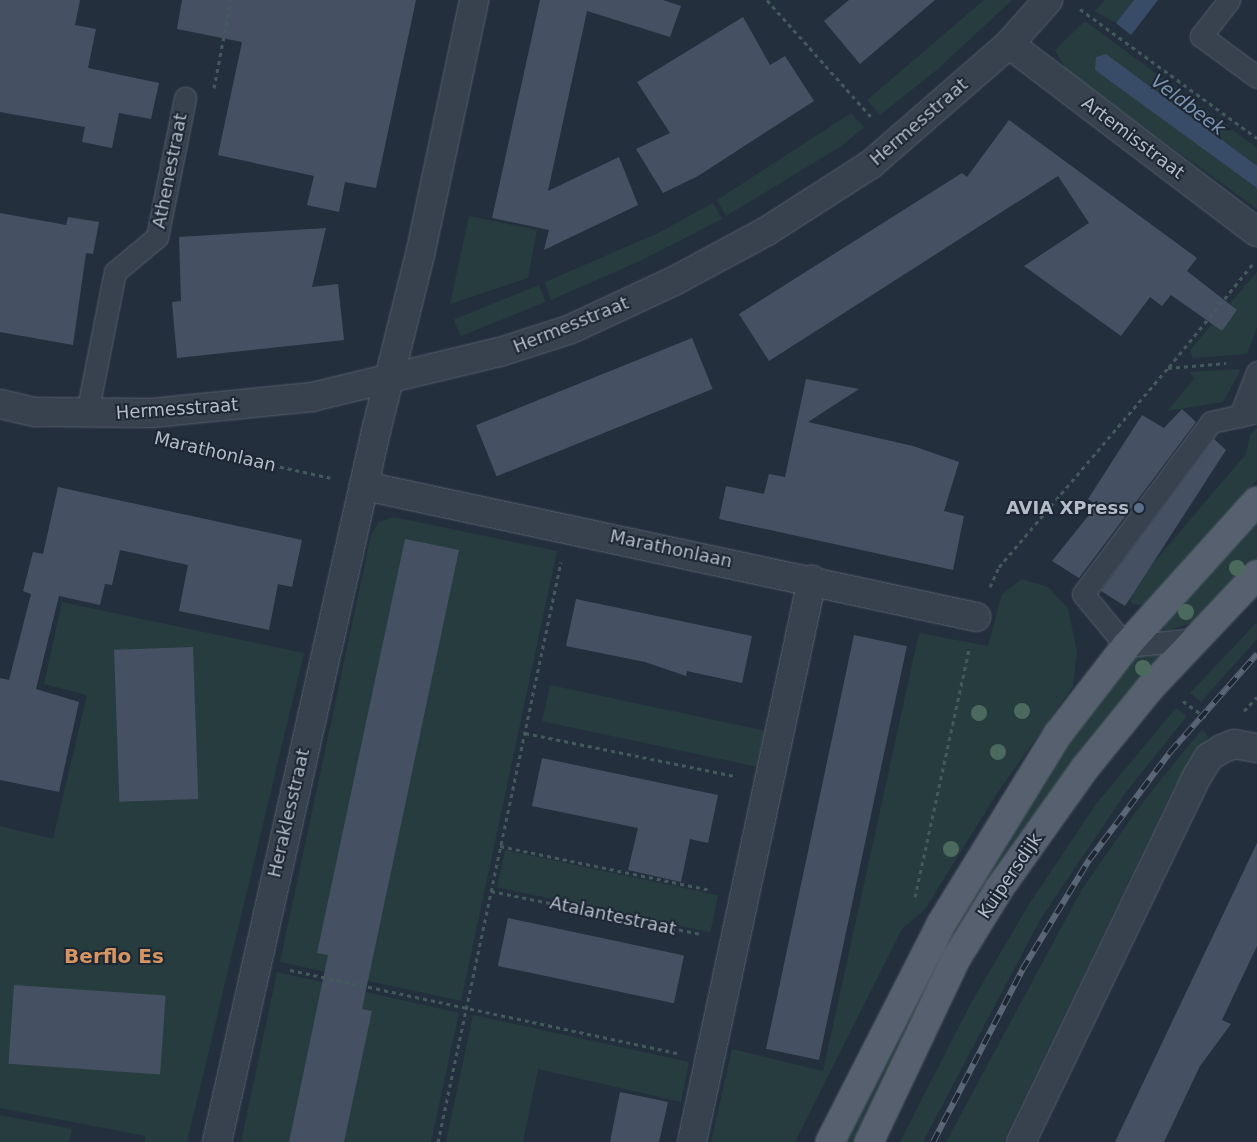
<!DOCTYPE html>
<html>
<head>
<meta charset="utf-8">
<style>
  body { margin:0 }
  #map { position:relative; width:1257px; height:1142px; overflow:hidden; background:#242f3e; font-family:"DejaVu Sans",sans-serif }
  div>[style] { position:absolute }
  .green>* { inset:0; background:#263c3f; transform-origin:0 0 }
  .water>* { inset:0; background:#394c67 }
  .building>* { inset:0; background:#455162; transform-origin:0 0 }
  .path>* { height:3px; margin-top:-1.5px; transform-origin:0; background:repeating-linear-gradient(90deg,#44595c 0 4px,transparent 0 8px) }
  .roads { filter:drop-shadow(0 0 1px #565f6c) drop-shadow(0 0 1px #565f6c) }
  .lane>* { height:21px; margin:-10.5px; padding:0 10.5px; transform-origin:10.5px; border-radius:10.5px; background:#38414e }
  .street>* { height:28px; margin:-14px; padding:0 14px; transform-origin:14px; border-radius:14px; background:#38414e }
  .primary>* { height:28px; margin:-14px; padding:0 14px; transform-origin:14px; border-radius:14px; background:#56606e }
  .rail>* { height:5.5px; margin-top:-2.75px; transform-origin:0; background:repeating-linear-gradient(90deg,#1d2633 0 11px,#5a6575 0 22px); box-sizing:border-box; border-block:1px solid #5a6575 }
  .trees>* { width:16px; height:16px; margin:-8px; border-radius:50%; background:#4b6a5d }
  .dots>* { width:14px; height:14px; translate:-50% -50%; box-sizing:border-box; border:2px solid #1d2633; border-radius:50% }
  span { translate:-50% -50%; white-space:nowrap; text-align:center; line-height:1.15; -webkit-text-stroke:4px #1d2633; paint-order:stroke }
  .street-label { font-size:18px; color:#b4bcc9 }
  .poi-label { font-size:18px; color:#b4bcc9; font-weight:700 }
  .right { translate:-100% -50%; text-align:right }
  .water-label { font-size:19px; color:#7c92b1; font-style:italic }
  .quarter-label { font-size:20px; color:#d59563; font-weight:700 }
</style>
</head>
<body>
<div id="map">
  <div class="green">
    <i style="clip-path:polygon(984px 0,1012px 0,938px 69px,880px 115px,867px 100px)"></i>
    <i style="clip-path:polygon(1105px 0,1134px 0,1116px 23px,1095px 11px)"></i>
    <i style="clip-path:polygon(1085px 21px,1257px 148px,1257px 209px,1066px 70px,1055px 50px)"></i>
    <i style="clip-path:polygon(851px 113px,864px 127px,840px 147px,726px 216px,717px 200px)"></i>
    <i style="clip-path:polygon(713px 203px,722px 219px,640px 261px,551px 300px,545px 282px,658px 233px)"></i>
    <i style="clip-path:polygon(469px 216px,537px 230px,528px 278px,450px 304px)"></i>
    <i style="clip-path:polygon(1257px 272px,1257px 328px,1247px 354px,1193px 358px,1190px 351px,1194px 345px)"></i>
    <i style="left:539px;top:285px;width:18px;height:92px;rotate:68deg"></i>
    <i style="clip-path:polygon(1241px 369px,1223px 402px,1167px 411px,1195px 378px,1189px 372px)"></i>
    <i style="clip-path:polygon(1257px 427px,1257px 480px,1145px 606px,1132px 604px,1127px 594px,1246px 454px,1250px 435px)"></i>
    <i style="clip-path:polygon(1257px 511px,1257px 564px,1196px 621px,1168px 631px,1164px 628px,1161px 623px)"></i>
    <i style="clip-path:polygon(394px 517px,557px 551px,461px 1001px,280px 962px,371px 535px,379px 522px)"></i>
    <i style="clip-path:polygon(1022px 579px,1048px 587px,1068px 608px,1077px 652px,1073px 686px,996px 795px,925px 909px,902px 929px,795px 1142px,711px 1142px,732px 1049px,823px 1071px,919px 633px,988px 646px,1002px 594px)"></i>
    <i style="clip-path:polygon(62px 602px,304px 653px,187px 1142px,145px 1142px,145px 1136px,0 1108px,0 826px,53px 839px,87px 695px,44px 684px)"></i>
    <i style="clip-path:polygon(1257px 622px,1257px 639px,1201px 702px,1190px 693px)"></i>
    <i style="clip-path:polygon(1136px 651px,1165px 655px,1119px 712px,856px 1142px,841px 1142px,924px 974px,1063px 748px)"></i>
    <i style="left:550px;top:685px;width:219px;height:37px;rotate:12deg"></i>
    <i style="clip-path:polygon(1176px 708px,1187px 716px,1126px 792px,1040px 920px,923px 1142px,900px 1142px,971px 1003px,1031px 901px,1096px 804px)"></i>
    <i style="clip-path:polygon(1202px 729px,1208px 736px,1207px 741px,1174px 787px,1003px 1142px,946px 1142px,1081px 891px,1139px 807px)"></i>
    <i style="left:505px;top:850px;width:218px;height:38px;rotate:12deg"></i>
    <i style="clip-path:polygon(277px 972px,459px 1013px,431px 1142px,241px 1142px)"></i>
    <i style="clip-path:polygon(473px 1015px,689px 1062px,681px 1102px,538px 1069px,523px 1142px,446px 1142px)"></i>
    <i style="clip-path:polygon(0 1115px,72px 1129px,69px 1142px,0 1142px)"></i>
  </div>
  <div class="water">
    <i style="clip-path:polygon(1134px 0,1158px 0,1131px 35px,1116px 23px)"></i>
    <i style="clip-path:polygon(1106px 54px,1257px 166px,1257px 188px,1095px 70px,1096px 57px)"></i>
  </div>
  <div class="building">
    <i style="clip-path:polygon(0 0,80px 0,75px 25px,96px 29px,88px 68px,159px 83px,151px 119px,119px 113px,112px 148px,82px 142px,85px 127px,0 112px)"></i>
    <i style="clip-path:polygon(182px 0,416px 0,376px 188px,345px 182px,339px 212px,307px 205px,314px 176px,218px 155px,242px 42px,177px 29px)"></i>
    <i style="clip-path:polygon(540px 0,663px 0,681px 6px,670px 37px,587px 11px,548px 191px,619px 157px,638px 205px,544px 250px,549px 230px,492px 218px)"></i>
    <i style="clip-path:polygon(849px 0,935px 0,860px 64px,824px 21px)"></i>
    <i style="clip-path:polygon(743px 17px,770px 65px,785px 56px,814px 101px,698px 176px,663px 193px,636px 149px,670px 133px,637px 82px)"></i>
    <i style="clip-path:polygon(1009px 120px,1197px 258px,1187px 271px,1237px 310px,1222px 331px,1171px 295px,1162px 306px,1150px 297px,1121px 336px,1024px 266px,1089px 223px,1058px 176px,769px 361px,739px 314px,962px 173px,967px 177px)"></i>
    <i style="clip-path:polygon(0 213px,66px 225px,68px 217px,99px 222px,93px 254px,86px 253px,73px 345px,0 332px)"></i>
    <i style="clip-path:polygon(326px 228px,312px 287px,338px 284px,344px 340px,177px 358px,172px 302px,181px 301px,179px 237px)"></i>
    <i style="left:692px;top:338px;width:55px;height:233px;rotate:68deg"></i>
    <i style="clip-path:polygon(806px 379px,859px 389px,808px 422px,913px 446px,959px 462px,944px 511px,964px 516px,953px 570px,719px 519px,726px 486px,764px 494px,769px 474px,785px 477px)"></i>
    <i style="clip-path:polygon(1182px 409px,1196px 422px,1079px 578px,1052px 561px,1097px 505px,1088px 499px,1142px 415px,1164px 428px)"></i>
    <i style="clip-path:polygon(1214px 439px,1226px 450px,1125px 606px,1101px 591px)"></i>
    <i style="clip-path:polygon(58px 487px,302px 540px,292px 587px,278px 584px,269px 630px,179px 611px,188px 565px,120px 550px,112px 585px,105px 584px,100px 605px,59px 596px,36px 689px,79px 702px,59px 792px,0 780px,0 678px,9px 680px,31px 594px,23px 591px,33px 552px,43px 554px)"></i>
    <i style="clip-path:polygon(405px 539px,459px 550px,362px 1009px,372px 1011px,344px 1142px,289px 1142px,328px 955px,317px 953px)"></i>
    <i style="clip-path:polygon(576px 599px,752px 636px,742px 683px,687px 671px,686px 676px,645px 662px,566px 646px)"></i>
    <i style="left:854px;top:635px;width:54px;height:423px;rotate:12deg"></i>
    <i style="left:193px;top:647px;width:152px;height:79px;rotate:88deg"></i>
    <i style="clip-path:polygon(542px 758px,718px 795px,708px 843px,690px 839px,681px 882px,628px 870px,638px 828px,532px 806px)"></i>
    <i style="clip-path:polygon(1257px 843px,1257px 946px,1222px 1020px,1231px 1024px,1200px 1066px,1164px 1142px,1115px 1142px)"></i>
    <i style="left:508px;top:918px;width:180px;height:49px;rotate:12deg"></i>
    <i style="left:14px;top:985px;width:152px;height:79px;rotate:4deg"></i>
    <i style="clip-path:polygon(620px 1092px,668px 1102px,659px 1142px,610px 1142px)"></i>
  </div>
  <div class="path">
    <i style="left:767px;top:0;width:159px;rotate:48.3deg"></i>
    <i style="left:1080px;top:9px;width:219px;rotate:36.1deg"></i>
    <i style="left:214px;top:88px;width:90px;rotate:-79.1deg"></i>
    <i style="left:1169px;top:367px;width:132px;rotate:-50.9deg"></i>
    <i style="left:186px;top:446px;width:148px;rotate:12.4deg"></i>
    <i style="left:990px;top:587px;width:22px;rotate:-66deg"></i>
    <i style="left:999px;top:567px;width:261px;rotate:-49.7deg"></i>
    <i style="left:1168px;top:368px;width:58px;rotate:-4.9deg"></i>
    <i style="left:1183px;top:701px;width:29px;rotate:36deg"></i>
    <i style="left:1244px;top:711px;width:19px;rotate:-47deg"></i>
    <i style="left:525px;top:733px;width:214px;rotate:11.6deg"></i>
    <i style="left:500px;top:846px;width:215px;rotate:11.8deg"></i>
    <i style="left:491px;top:891px;width:214px;rotate:11.6deg"></i>
    <i style="left:915px;top:897px;width:254px;rotate:-77.7deg"></i>
    <i style="left:290px;top:970px;width:397px;rotate:12.1deg"></i>
    <i style="left:438px;top:1142px;width:593px;rotate:-78.03deg"></i>
  </div>
  <div class="roads">
    <div class="lane">
      <i style="left:1229px;top:0;width:46px;rotate:127.9deg"></i>
      <i style="left:1201px;top:36px;width:69px;rotate:36.2deg"></i>
      <i style="left:87px;top:413px;width:144px;rotate:-78.8deg"></i>
      <i style="left:115px;top:272px;width:55px;rotate:-39.8deg"></i>
      <i style="left:157px;top:237px;width:142px;rotate:-78.6deg"></i>
      <i style="left:1240px;top:416px;width:47px;rotate:-68.9deg"></i>
      <i style="left:1196px;top:639px;width:70px;rotate:174.3deg"></i>
      <i style="left:1126px;top:646px;width:67px;rotate:-129.6deg"></i>
      <i style="left:1083px;top:594px;width:214px;rotate:-53.3deg"></i>
      <i style="left:1211px;top:422px;width:47px;rotate:-12.3deg"></i>
    </div>
    <div class="street">
      <i style="left:1009px;top:44px;width:311px;rotate:37.2deg"></i>
      <i style="left:0;top:404px;width:37px;rotate:13deg"></i>
      <i style="left:36px;top:412px;width:116px;rotate:0.5deg"></i>
      <i style="left:152px;top:413px;width:161px;rotate:-5.7deg"></i>
      <i style="left:312px;top:397px;width:193px;rotate:-13.5deg"></i>
      <i style="left:500px;top:352px;width:75px;rotate:-17.9deg"></i>
      <i style="left:571px;top:329px;width:116px;rotate:-25deg"></i>
      <i style="left:676px;top:280px;width:103px;rotate:-28.3deg"></i>
      <i style="left:767px;top:231px;width:122px;rotate:-32.7deg"></i>
      <i style="left:870px;top:165px;width:184px;rotate:-41deg"></i>
      <i style="left:1009px;top:44px;width:59px;rotate:-48.4deg"></i>
      <i style="left:365px;top:486px;width:625px;rotate:12.1deg"></i>
      <i style="left:217px;top:1142px;width:729px;rotate:-77.39deg"></i>
      <i style="left:376px;top:431px;width:181px;rotate:-76deg"></i>
      <i style="left:420px;top:255px;width:261px;rotate:-78deg"></i>
      <i style="left:692px;top:1142px;width:575px;rotate:-77.95deg"></i>
      <i style="left:1021px;top:1142px;width:407px;rotate:-64.3deg"></i>
      <i style="left:1198px;top:775px;width:21px;rotate:-59deg"></i>
      <i style="left:1209px;top:757px;width:15px;rotate:-32deg"></i>
      <i style="left:1222px;top:749px;width:13px;rotate:-23deg"></i>
      <i style="left:1234px;top:744px;width:23px;rotate:10deg"></i>
    </div>
    <div class="primary">
      <i style="left:830px;top:1142px;width:245px;rotate:-63deg"></i>
      <i style="left:941px;top:924px;width:223px;rotate:-58.4deg"></i>
      <i style="left:1058px;top:734px;width:111px;rotate:-52.3deg"></i>
      <i style="left:1126px;top:646px;width:195px;rotate:-47.9deg"></i>
      <i style="left:869px;top:1142px;width:203px;rotate:-64.6deg"></i>
      <i style="left:956px;top:959px;width:82px;rotate:-58.4deg"></i>
      <i style="left:999px;top:889px;width:148px;rotate:-54.6deg"></i>
      <i style="left:1085px;top:768px;width:103px;rotate:-50.9deg"></i>
      <i style="left:1150px;top:688px;width:156px;rotate:-46.6deg"></i>
    </div>
  </div>
  <div class="rail">
    <i style="left:933px;top:1142px;width:194px;rotate:-62.6deg"></i>
    <i style="left:1022px;top:970px;width:129px;rotate:-58.7deg"></i>
    <i style="left:1089px;top:860px;width:135px;rotate:-53.1deg"></i>
    <i style="left:1170px;top:752px;width:131px;rotate:-48.4deg"></i>
  </div>
  <div class="trees">
    <i style="left:1237px;top:568px"></i>
    <i style="left:1186px;top:612px"></i>
    <i style="left:1143px;top:668px"></i>
    <i style="left:1022px;top:711px"></i>
    <i style="left:979px;top:713px"></i>
    <i style="left:998px;top:752px"></i>
    <i style="left:951px;top:849px"></i>
  </div>
  <div class="dots">
    <i style="left:1139px;top:508px;background:#5c6f8a"></i>
  </div>
  <div class="street-label">
    <span style="left:919px;top:122px;rotate:-41deg">Hermesstraat</span>
    <span style="left:1133px;top:138px;rotate:37deg">Artemisstraat</span>
    <span style="left:170px;top:171px;rotate:-79deg">Athenestraat</span>
    <span style="left:571px;top:325px;rotate:-22deg">Hermesstraat</span>
    <span style="left:177px;top:409px;rotate:-4deg">Hermesstraat</span>
    <span style="left:215px;top:452px;rotate:13deg">Marathonlaan</span>
    <span style="left:671px;top:549px;rotate:12deg">Marathonlaan</span>
    <span style="left:289px;top:813px;rotate:-77deg">Heraklesstraat</span>
    <span style="left:1010px;top:876px;rotate:-56deg">Kuipersdijk</span>
    <span style="left:613px;top:916px;rotate:12deg">Atalantestraat</span>
  </div>
  <div class="poi-label">
    <span class="right" style="left:1129px;top:508px">AVIA XPress</span>
  </div>
  <div class="water-label">
    <span style="left:1188px;top:105px;rotate:37deg">Veldbeek</span>
  </div>
  <div class="quarter-label">
    <span style="left:114px;top:956px">Berflo Es</span>
  </div>
</div>
</body>
</html>
